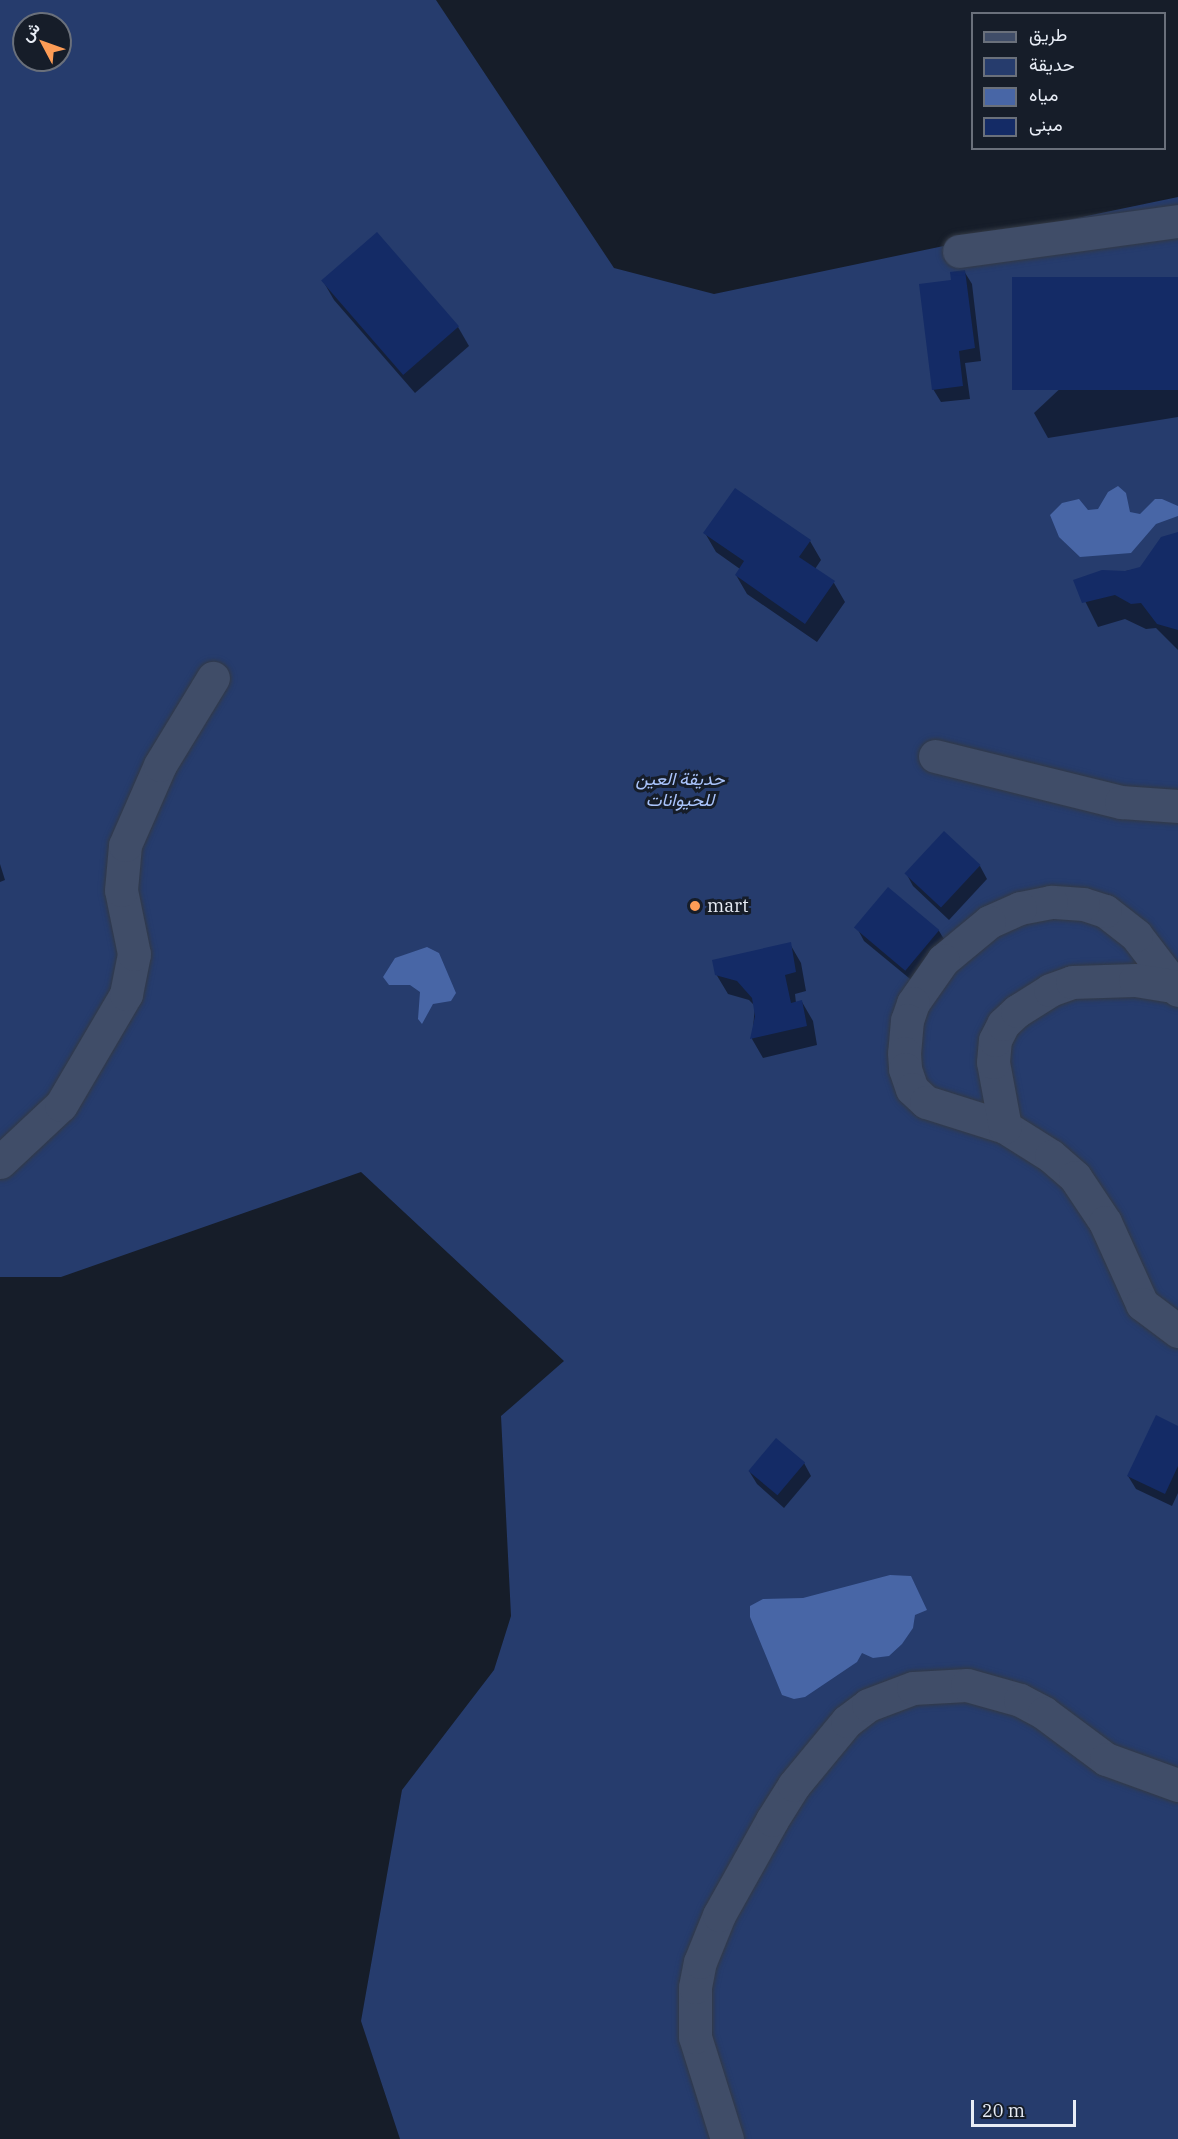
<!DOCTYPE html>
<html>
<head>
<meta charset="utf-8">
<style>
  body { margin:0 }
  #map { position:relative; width:1178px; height:2139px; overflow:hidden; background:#161d29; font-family:"IBM Plex Serif",Vazirmatn,serif }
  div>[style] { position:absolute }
  .green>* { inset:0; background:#263c6d }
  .water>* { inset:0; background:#4866a6 }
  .shadow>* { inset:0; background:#0007 }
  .building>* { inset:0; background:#142b66; transform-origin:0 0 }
  .roads { filter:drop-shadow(0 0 2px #333a46) drop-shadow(0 0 2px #333a46) }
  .minor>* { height:33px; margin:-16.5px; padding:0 16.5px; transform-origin:16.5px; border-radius:16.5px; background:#404d68 }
  .dots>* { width:16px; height:16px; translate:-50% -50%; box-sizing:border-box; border:3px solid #161d29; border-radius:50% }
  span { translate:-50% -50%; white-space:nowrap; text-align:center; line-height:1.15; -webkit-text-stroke:6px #161d29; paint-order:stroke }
  .park-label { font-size:18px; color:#aac4fb; font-style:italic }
  .poi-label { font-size:18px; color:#e8edf6 }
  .left { translate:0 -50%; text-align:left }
  .legend { position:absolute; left:971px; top:12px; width:195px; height:138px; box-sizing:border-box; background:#161d29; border:2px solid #6a707b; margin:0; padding:8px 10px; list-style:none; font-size:18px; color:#e8edf6 }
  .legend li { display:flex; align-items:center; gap:12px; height:30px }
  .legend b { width:30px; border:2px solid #6a707b }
  .north { position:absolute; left:12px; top:12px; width:60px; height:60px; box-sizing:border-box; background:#161d29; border:2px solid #6a707b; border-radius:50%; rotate:311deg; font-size:16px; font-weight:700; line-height:24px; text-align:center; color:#e8edf6 }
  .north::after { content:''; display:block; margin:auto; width:21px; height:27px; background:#fd9c56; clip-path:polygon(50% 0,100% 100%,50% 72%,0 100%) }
  .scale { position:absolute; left:971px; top:2100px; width:105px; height:27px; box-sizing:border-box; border:3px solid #e8edf6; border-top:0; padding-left:8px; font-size:18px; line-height:21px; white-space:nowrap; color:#e8edf6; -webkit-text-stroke:4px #161d29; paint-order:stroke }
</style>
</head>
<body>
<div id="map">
  <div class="green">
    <i style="clip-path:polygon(evenodd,0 0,436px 0,614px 268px,714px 294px,1178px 197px,1178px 2139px,400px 2139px,361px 2021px,402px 1790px,494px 1670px,511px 1616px,501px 1416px,564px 1361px,361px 1172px,61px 1277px,0 1277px,0 0,24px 24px,60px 24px,60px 60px,24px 60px,24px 24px)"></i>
  </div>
  <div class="water">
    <i style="clip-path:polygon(1118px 486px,1126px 493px,1130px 512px,1140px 514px,1155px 499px,1162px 499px,1178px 506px,1178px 516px,1156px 524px,1131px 553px,1080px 557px,1059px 537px,1050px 515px,1062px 503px,1079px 499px,1088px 510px,1098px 509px,1108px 492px)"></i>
    <i style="clip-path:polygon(427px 947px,439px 953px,456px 993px,451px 1001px,433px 1004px,422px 1024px,418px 1019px,420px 992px,410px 985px,389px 985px,383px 977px,395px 958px)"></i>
    <i style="clip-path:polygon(890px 1575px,911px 1576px,927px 1610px,915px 1615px,913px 1628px,902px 1644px,889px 1656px,873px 1658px,862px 1653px,857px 1662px,805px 1697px,794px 1699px,782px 1695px,750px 1617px,750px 1606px,763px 1599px,803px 1598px)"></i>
  </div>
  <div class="shadow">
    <i style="clip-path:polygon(964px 271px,972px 284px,981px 361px,965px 363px,970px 399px,941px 402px,933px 389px,953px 281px)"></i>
    <i style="clip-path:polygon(1178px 278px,1178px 417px,1048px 438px,1034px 413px)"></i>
    <i style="clip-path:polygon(323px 281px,458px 327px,469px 346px,415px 393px,334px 300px)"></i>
    <i style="clip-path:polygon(705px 533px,810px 541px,821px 560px,815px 569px,834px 583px,845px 602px,817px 642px,747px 594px,736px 575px,740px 569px,716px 552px)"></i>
    <i style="clip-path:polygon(1178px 534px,1178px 650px,1156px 628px,1146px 629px,1125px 619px,1098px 627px,1075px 581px,1141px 568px)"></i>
    <i style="clip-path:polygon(0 864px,5px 880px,0 882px)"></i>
    <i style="clip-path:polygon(980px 866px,987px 879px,949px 920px,913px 886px,906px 873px)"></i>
    <i style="clip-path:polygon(889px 889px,939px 931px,947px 944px,915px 983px,864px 941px,857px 928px)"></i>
    <i style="clip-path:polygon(790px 944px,801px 963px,806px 991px,795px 994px,796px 1003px,802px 1002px,813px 1021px,817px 1045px,763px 1058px,752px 1039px,755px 1006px,749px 1000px,728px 994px,716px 974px)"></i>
    <i style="clip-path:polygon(1178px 1427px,1178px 1493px,1172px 1506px,1136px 1489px,1128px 1476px)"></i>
    <i style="clip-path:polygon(804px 1463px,811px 1476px,784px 1508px,757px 1484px,749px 1471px)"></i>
  </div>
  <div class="building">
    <i style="left:377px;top:232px;width:125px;height:74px;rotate:49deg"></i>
    <i style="clip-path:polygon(965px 270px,975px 348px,959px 351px,963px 386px,932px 390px,919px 284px,951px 280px,950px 272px)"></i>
    <i style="left:1178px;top:277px;width:113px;height:166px;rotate:90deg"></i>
    <i style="clip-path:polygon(735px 488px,811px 540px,799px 557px,835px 581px,805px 624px,735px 575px,744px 561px,703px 533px)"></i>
    <i style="clip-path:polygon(1178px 532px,1178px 630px,1157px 624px,1141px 603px,1131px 604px,1115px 595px,1082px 603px,1073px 580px,1102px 570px,1125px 571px,1140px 567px,1161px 537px)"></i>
    <i style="left:944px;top:831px;width:50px;height:58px;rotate:43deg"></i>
    <i style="left:888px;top:887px;width:67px;height:53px;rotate:40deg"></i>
    <i style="clip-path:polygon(791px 942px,796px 972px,785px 975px,791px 1003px,802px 1000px,807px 1026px,750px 1039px,755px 1016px,752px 998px,737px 981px,715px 975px,712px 960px)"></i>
    <i style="clip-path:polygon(1156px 1415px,1178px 1426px,1178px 1466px,1165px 1494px,1127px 1476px)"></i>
    <i style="left:776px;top:1438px;width:38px;height:43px;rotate:40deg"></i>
  </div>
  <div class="roads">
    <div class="minor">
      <i style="left:959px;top:251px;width:221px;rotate:-7.8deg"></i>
      <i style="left:935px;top:756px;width:192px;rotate:13.9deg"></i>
      <i style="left:1121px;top:802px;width:57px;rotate:4deg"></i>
      <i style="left:1178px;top:990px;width:69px;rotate:-127.4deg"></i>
      <i style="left:1136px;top:935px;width:39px;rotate:-142deg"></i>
      <i style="left:1105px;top:911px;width:23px;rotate:-162deg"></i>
      <i style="left:1083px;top:904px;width:32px;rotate:-176deg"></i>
      <i style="left:1051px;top:902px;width:32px;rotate:169deg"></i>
      <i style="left:1020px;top:908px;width:34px;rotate:156deg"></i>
      <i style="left:989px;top:922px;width:60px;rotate:140.4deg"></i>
      <i style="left:943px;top:960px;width:52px;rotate:124.9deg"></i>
      <i style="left:913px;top:1003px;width:18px;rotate:109deg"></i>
      <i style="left:907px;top:1020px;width:33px;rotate:95deg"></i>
      <i style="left:904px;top:1053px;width:16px;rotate:86deg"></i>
      <i style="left:905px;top:1069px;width:21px;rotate:71deg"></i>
      <i style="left:912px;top:1089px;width:19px;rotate:43deg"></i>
      <i style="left:926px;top:1102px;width:83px;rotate:17.6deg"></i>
      <i style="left:1005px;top:1127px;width:54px;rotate:32.2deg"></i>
      <i style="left:1051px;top:1156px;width:32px;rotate:41deg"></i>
      <i style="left:1075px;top:1177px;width:54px;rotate:56.3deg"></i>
      <i style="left:1105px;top:1222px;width:90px;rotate:65.7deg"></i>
      <i style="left:1142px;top:1304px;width:45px;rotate:36.9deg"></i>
      <i style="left:1005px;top:1127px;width:66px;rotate:-100.5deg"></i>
      <i style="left:993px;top:1062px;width:22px;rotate:-85deg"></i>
      <i style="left:995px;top:1040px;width:18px;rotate:-63deg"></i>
      <i style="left:1003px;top:1024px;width:19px;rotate:-43deg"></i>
      <i style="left:1017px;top:1011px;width:39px;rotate:-32deg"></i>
      <i style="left:1050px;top:990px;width:23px;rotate:-20deg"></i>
      <i style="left:1072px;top:982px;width:63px;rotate:-1.8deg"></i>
      <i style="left:1135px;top:980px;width:39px;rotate:9deg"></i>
      <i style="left:0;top:1162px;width:83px;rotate:-43.1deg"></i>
      <i style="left:61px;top:1105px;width:129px;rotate:-59.6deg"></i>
      <i style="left:126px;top:994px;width:41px;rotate:-78.7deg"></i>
      <i style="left:134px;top:954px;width:65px;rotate:-101.5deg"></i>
      <i style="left:121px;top:890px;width:45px;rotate:-84.9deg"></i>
      <i style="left:125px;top:845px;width:87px;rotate:-66.4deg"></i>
      <i style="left:160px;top:765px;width:102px;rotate:-58.7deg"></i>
      <i style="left:727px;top:2139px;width:107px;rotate:-107.4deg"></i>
      <i style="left:695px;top:2037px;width:50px;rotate:-90deg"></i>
      <i style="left:695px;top:1987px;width:25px;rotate:-79deg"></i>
      <i style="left:700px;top:1962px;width:51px;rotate:-68deg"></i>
      <i style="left:719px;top:1915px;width:109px;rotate:-60.8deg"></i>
      <i style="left:772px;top:1820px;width:41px;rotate:-57.8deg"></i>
      <i style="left:794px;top:1785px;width:83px;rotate:-50.4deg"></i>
      <i style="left:847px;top:1721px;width:26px;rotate:-37deg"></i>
      <i style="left:868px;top:1705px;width:48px;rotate:-20.7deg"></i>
      <i style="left:913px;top:1688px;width:54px;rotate:-3.2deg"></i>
      <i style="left:967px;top:1685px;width:55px;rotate:15.8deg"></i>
      <i style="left:1020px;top:1700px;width:27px;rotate:28deg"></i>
      <i style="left:1044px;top:1713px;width:77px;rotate:36.6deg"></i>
      <i style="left:1106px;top:1759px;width:77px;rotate:19.9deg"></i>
    </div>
  </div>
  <div class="dots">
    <i style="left:695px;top:906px;background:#fd9c56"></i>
  </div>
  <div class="park-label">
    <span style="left:680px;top:790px">حديقة العين<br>للحيوانات</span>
  </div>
  <div class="poi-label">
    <span class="left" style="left:707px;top:906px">mart</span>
  </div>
  <ul class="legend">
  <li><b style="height:8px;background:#404d68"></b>طريق</li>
  <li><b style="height:16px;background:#263c6d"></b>حديقة</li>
  <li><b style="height:16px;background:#4866a6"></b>مياه</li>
  <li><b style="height:16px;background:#142b66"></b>مبنى</li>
  </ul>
  <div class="north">ش</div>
  <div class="scale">20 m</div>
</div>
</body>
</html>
